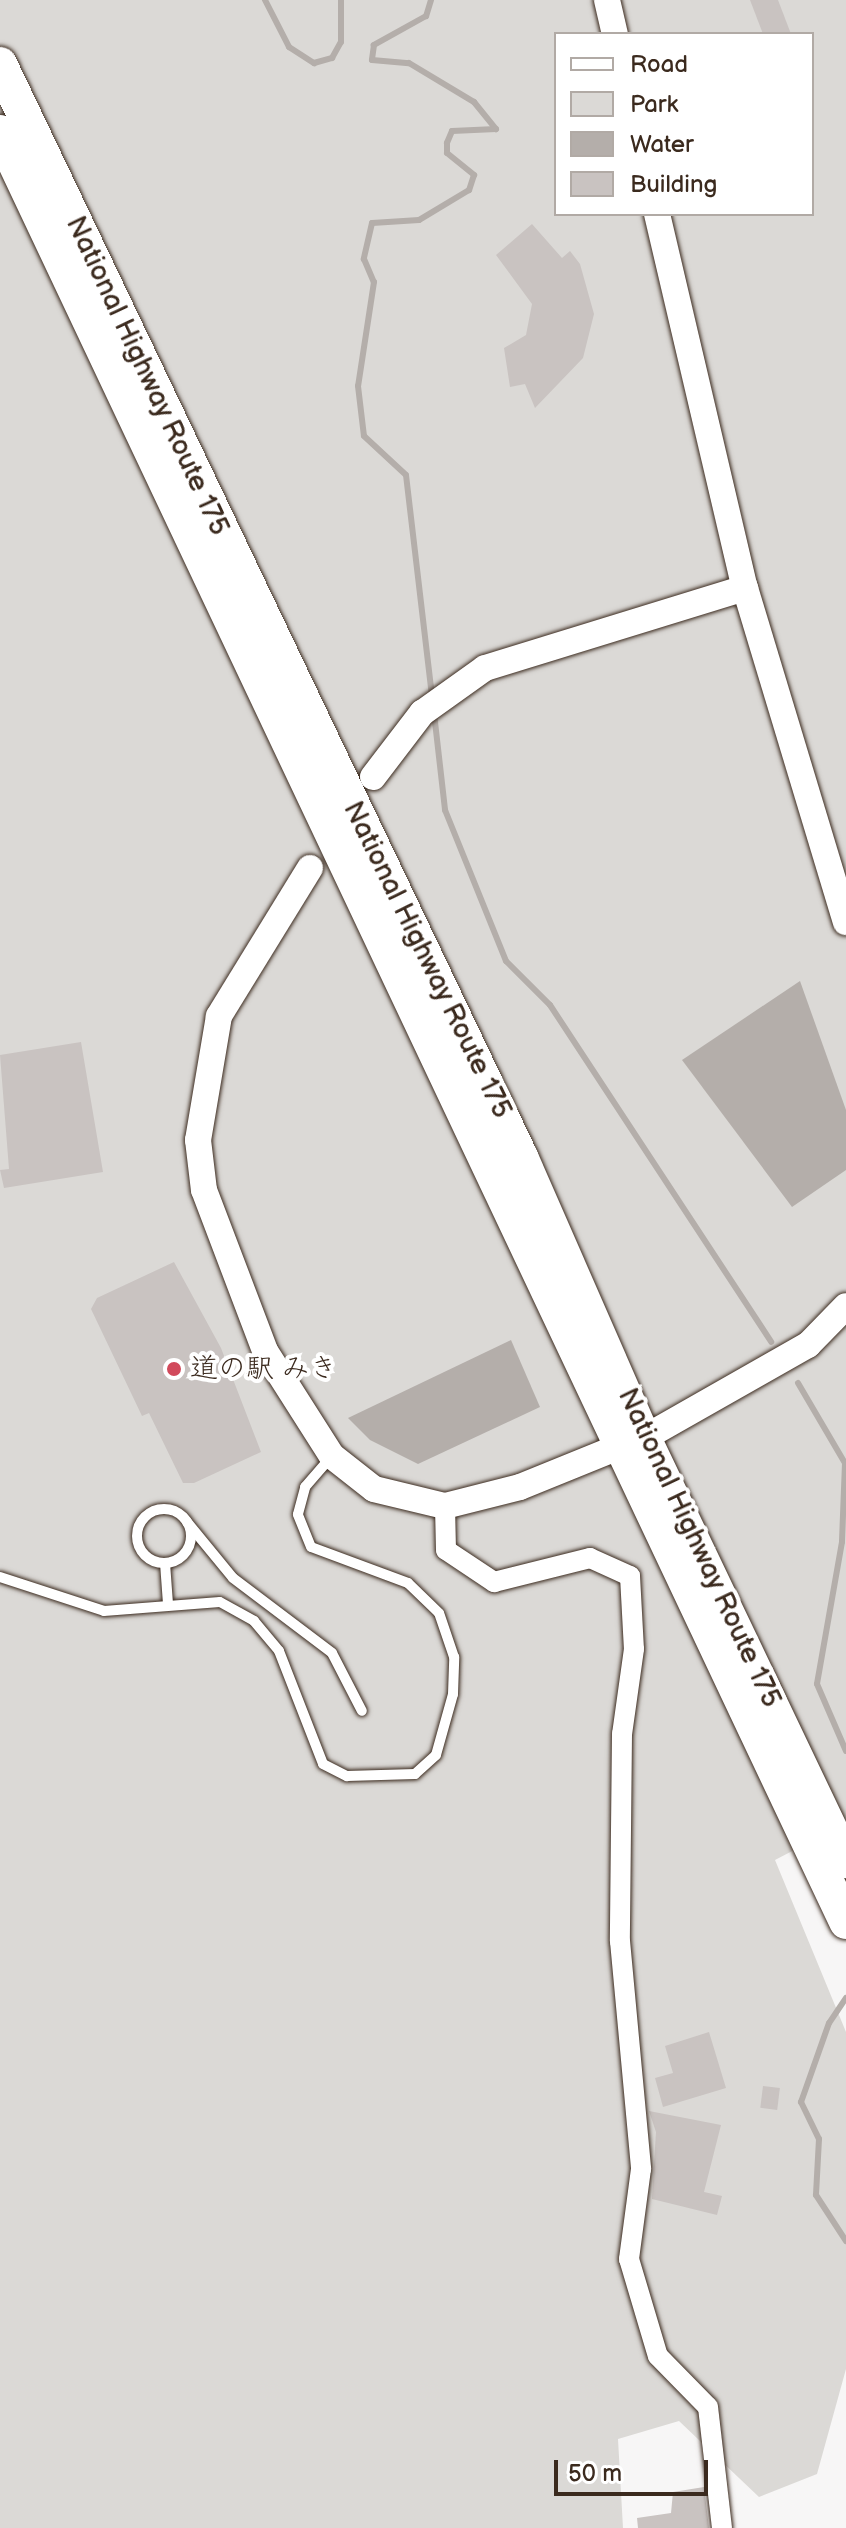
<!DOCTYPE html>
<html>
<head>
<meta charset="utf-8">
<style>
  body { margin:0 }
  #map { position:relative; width:846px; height:2528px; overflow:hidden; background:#f7f6f6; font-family:"Balsamiq Sans","Klee One",sans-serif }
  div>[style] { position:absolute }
  .green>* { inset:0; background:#dbd9d6 }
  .water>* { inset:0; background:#b4aeaa }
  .stream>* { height:6px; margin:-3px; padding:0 3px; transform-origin:3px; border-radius:3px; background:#b4aeaa }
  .building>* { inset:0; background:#c9c3c1; transform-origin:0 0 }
  .roads { filter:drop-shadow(0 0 2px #3b2a1e) drop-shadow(0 0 2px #3b2a1e) }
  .service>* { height:10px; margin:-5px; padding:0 5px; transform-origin:5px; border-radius:5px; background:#fff }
  .service>.ring { margin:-5px; padding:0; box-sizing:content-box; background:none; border:10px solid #fff; border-radius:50% }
  .minor>* { height:20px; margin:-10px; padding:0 10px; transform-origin:10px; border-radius:10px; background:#fff }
  .tertiary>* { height:26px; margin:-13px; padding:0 13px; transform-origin:13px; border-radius:13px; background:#fff }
  .trunk>* { height:34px; margin:-17px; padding:0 17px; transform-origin:17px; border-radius:17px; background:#fff }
  .dots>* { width:22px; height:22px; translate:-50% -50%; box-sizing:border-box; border:4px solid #fff; border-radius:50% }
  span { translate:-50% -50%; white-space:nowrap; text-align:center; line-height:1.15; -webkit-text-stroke:8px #fff; paint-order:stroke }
  .street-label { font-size:28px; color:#3b2a1e }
  .poi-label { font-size:28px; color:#3b2a1e }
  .left { translate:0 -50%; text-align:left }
  .legend { position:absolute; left:554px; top:32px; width:260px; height:184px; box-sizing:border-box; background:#fff; border:2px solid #b1aaa5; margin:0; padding:10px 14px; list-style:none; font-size:24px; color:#3b2a1e }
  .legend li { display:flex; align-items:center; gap:16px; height:40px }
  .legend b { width:40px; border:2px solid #b1aaa5 }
  .scale { position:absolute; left:554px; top:2460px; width:154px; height:36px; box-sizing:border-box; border:4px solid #3b2a1e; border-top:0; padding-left:10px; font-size:24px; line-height:28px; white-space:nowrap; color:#3b2a1e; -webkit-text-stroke:6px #fff; paint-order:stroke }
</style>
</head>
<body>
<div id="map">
  <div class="green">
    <i style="clip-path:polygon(evenodd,0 0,846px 0,846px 1823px,775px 1860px,846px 2032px,846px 2369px,817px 2474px,759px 2497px,679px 2421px,618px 2439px,623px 2528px,0 2528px,0 0,556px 34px,812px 34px,812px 214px,556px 214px,556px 34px)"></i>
  </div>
  <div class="water">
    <i style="clip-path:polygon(800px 981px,846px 1110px,846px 1170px,792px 1207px,682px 1060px)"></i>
    <i style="clip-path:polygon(511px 1340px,540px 1407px,418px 1464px,370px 1440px,348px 1418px)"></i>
  </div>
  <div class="stream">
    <i style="left:265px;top:0;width:53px;rotate:62.9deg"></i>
    <i style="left:289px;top:47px;width:30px;rotate:33deg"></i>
    <i style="left:314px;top:63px;width:19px;rotate:-16deg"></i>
    <i style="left:332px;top:58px;width:18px;rotate:-61deg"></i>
    <i style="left:341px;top:42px;width:42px;rotate:-90deg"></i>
    <i style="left:431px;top:0;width:17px;rotate:107deg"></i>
    <i style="left:426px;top:16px;width:60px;rotate:150.9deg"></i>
    <i style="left:374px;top:45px;width:15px;rotate:98deg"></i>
    <i style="left:372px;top:60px;width:37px;rotate:5deg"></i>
    <i style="left:409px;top:63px;width:76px;rotate:31deg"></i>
    <i style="left:474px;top:102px;width:35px;rotate:51deg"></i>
    <i style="left:496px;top:129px;width:44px;rotate:177.4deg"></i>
    <i style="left:452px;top:131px;width:13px;rotate:113deg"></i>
    <i style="left:447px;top:143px;width:10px;rotate:90deg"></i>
    <i style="left:447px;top:153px;width:35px;rotate:39deg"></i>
    <i style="left:474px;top:175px;width:16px;rotate:108deg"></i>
    <i style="left:469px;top:190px;width:58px;rotate:149deg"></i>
    <i style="left:419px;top:220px;width:47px;rotate:176.3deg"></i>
    <i style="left:372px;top:223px;width:37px;rotate:103deg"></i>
    <i style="left:364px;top:259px;width:25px;rotate:67deg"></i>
    <i style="left:374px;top:282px;width:105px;rotate:98.7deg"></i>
    <i style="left:358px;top:386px;width:50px;rotate:83.2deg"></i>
    <i style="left:364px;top:436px;width:57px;rotate:42.9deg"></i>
    <i style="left:406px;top:475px;width:225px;rotate:83.3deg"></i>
    <i style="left:434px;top:713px;width:98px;rotate:83.5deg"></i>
    <i style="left:445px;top:810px;width:163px;rotate:68deg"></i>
    <i style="left:506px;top:961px;width:62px;rotate:45deg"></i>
    <i style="left:550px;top:1005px;width:403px;rotate:56.7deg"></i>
    <i style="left:798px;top:1383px;width:93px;rotate:59.6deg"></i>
    <i style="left:845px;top:1463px;width:79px;rotate:92.2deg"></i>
    <i style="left:842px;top:1542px;width:144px;rotate:100deg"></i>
    <i style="left:817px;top:1684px;width:73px;rotate:66.6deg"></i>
    <i style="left:846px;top:1998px;width:30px;rotate:124deg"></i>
    <i style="left:829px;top:2023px;width:84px;rotate:109.5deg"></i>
    <i style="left:801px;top:2102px;width:41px;rotate:64.1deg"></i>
    <i style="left:819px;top:2139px;width:56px;rotate:93.1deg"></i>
    <i style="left:816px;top:2195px;width:55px;rotate:56.9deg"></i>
  </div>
  <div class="building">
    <i style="clip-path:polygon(750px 0,778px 0,791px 34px,763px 34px)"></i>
    <i style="clip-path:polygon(532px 224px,562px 258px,570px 251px,580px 264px,594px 314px,583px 358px,535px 408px,525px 384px,510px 387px,504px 348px,526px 335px,532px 304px,496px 255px)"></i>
    <i style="clip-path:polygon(81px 1042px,103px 1172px,4px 1188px,0 1170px,9px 1169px,0 1055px)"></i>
    <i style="clip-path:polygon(174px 1262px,221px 1348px,261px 1452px,194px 1483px,183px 1483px,149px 1413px,142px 1416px,91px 1309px,97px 1298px)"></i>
    <i style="clip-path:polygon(709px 2032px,726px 2088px,663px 2107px,655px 2078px,673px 2073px,665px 2046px)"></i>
    <i style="left:763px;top:2086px;width:17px;height:22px;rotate:7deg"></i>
    <i style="clip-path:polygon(649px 2111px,721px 2125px,704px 2192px,722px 2196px,717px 2215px,652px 2199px,656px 2132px)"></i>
    <i style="clip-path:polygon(704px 2487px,709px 2528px,638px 2528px,637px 2518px,671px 2513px,673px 2492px)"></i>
  </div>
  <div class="roads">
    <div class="service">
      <i class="ring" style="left:137px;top:1509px;width:44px;height:44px"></i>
      <i style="left:187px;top:1522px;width:72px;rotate:50.6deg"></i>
      <i style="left:233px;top:1578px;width:124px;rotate:37.1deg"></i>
      <i style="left:332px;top:1653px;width:65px;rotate:62.7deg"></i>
      <i style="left:165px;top:1563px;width:41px;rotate:85.8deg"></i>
      <i style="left:0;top:1577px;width:109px;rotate:18.1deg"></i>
      <i style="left:104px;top:1611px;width:116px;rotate:-4.4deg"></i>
      <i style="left:220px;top:1602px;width:39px;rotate:29deg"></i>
      <i style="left:254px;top:1621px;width:39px;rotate:50deg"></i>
      <i style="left:279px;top:1651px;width:121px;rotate:68.7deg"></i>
      <i style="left:323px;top:1764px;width:27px;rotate:27deg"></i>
      <i style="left:347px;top:1776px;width:68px;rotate:-1.7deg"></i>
      <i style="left:415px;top:1774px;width:28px;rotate:-42deg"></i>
      <i style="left:436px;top:1755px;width:63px;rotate:-74.4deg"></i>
      <i style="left:453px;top:1694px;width:37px;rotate:-88deg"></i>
      <i style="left:454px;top:1657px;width:46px;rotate:-108.8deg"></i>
      <i style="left:439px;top:1613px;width:43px;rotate:-135.9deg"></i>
      <i style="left:408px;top:1583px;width:103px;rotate:-159.6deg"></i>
      <i style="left:311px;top:1547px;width:35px;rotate:-112deg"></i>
      <i style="left:298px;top:1514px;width:28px;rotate:-75deg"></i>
      <i style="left:305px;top:1487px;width:40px;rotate:-49deg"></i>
    </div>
    <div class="minor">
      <i style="left:445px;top:1506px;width:44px;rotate:88.7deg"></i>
      <i style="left:446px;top:1550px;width:58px;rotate:33.7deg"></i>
      <i style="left:494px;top:1582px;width:99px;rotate:-14deg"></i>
      <i style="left:590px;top:1558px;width:44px;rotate:24.2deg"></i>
      <i style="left:630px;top:1576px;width:73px;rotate:86.9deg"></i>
      <i style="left:634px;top:1649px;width:86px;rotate:98deg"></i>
      <i style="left:622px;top:1734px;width:207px;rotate:90.6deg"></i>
      <i style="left:620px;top:1941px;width:229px;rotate:84.7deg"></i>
      <i style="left:641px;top:2169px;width:91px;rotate:97.6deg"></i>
      <i style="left:629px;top:2259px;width:101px;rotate:73.4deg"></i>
      <i style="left:658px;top:2356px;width:71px;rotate:45.6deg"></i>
      <i style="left:708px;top:2407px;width:122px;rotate:83.4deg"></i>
    </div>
    <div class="tertiary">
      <i style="left:607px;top:0;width:35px;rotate:77deg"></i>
      <i style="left:657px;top:214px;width:384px;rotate:76.8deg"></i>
      <i style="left:745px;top:588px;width:349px;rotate:73.2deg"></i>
      <i style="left:373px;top:777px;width:81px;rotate:-52.6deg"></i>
      <i style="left:422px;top:713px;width:77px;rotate:-35.5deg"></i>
      <i style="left:485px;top:668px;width:272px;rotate:-17.1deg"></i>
      <i style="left:310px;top:868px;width:174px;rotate:121.6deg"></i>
      <i style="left:219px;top:1016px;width:126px;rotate:99.6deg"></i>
      <i style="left:198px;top:1140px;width:50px;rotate:83.2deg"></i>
      <i style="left:204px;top:1190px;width:172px;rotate:69.2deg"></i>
      <i style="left:265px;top:1351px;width:125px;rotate:57.5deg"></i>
      <i style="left:332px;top:1456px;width:53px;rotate:38.2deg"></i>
      <i style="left:374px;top:1489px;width:73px;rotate:13.5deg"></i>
      <i style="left:445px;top:1506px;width:77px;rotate:-14.2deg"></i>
      <i style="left:520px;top:1487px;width:109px;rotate:-22.1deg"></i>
      <i style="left:644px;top:1438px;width:189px;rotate:-29.6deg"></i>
      <i style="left:808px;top:1345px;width:54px;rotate:-45.7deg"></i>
    </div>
    <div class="trunk">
      <i style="left:0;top:64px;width:1211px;rotate:64.51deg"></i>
      <i style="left:521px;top:1157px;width:307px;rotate:66.4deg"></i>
      <i style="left:644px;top:1438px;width:469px;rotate:64.5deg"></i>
      <i style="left:0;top:132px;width:1980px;rotate:64.7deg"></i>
    </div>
  </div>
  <div class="dots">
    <i style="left:174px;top:1369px;background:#d1495b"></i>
  </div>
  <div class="street-label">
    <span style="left:147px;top:376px;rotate:65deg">National Highway Route 175</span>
    <span style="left:427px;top:960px;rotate:64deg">National Highway Route 175</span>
    <span style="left:699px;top:1548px;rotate:65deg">National Highway Route 175</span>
  </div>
  <div class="poi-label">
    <span class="left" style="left:190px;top:1369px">道の駅 みき</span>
  </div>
  <ul class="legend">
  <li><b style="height:10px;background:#fff"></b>Road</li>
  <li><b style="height:22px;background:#dbd9d6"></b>Park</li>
  <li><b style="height:22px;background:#b4aeaa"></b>Water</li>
  <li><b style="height:22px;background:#c9c3c1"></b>Building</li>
  </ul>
  <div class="scale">50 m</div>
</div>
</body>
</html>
